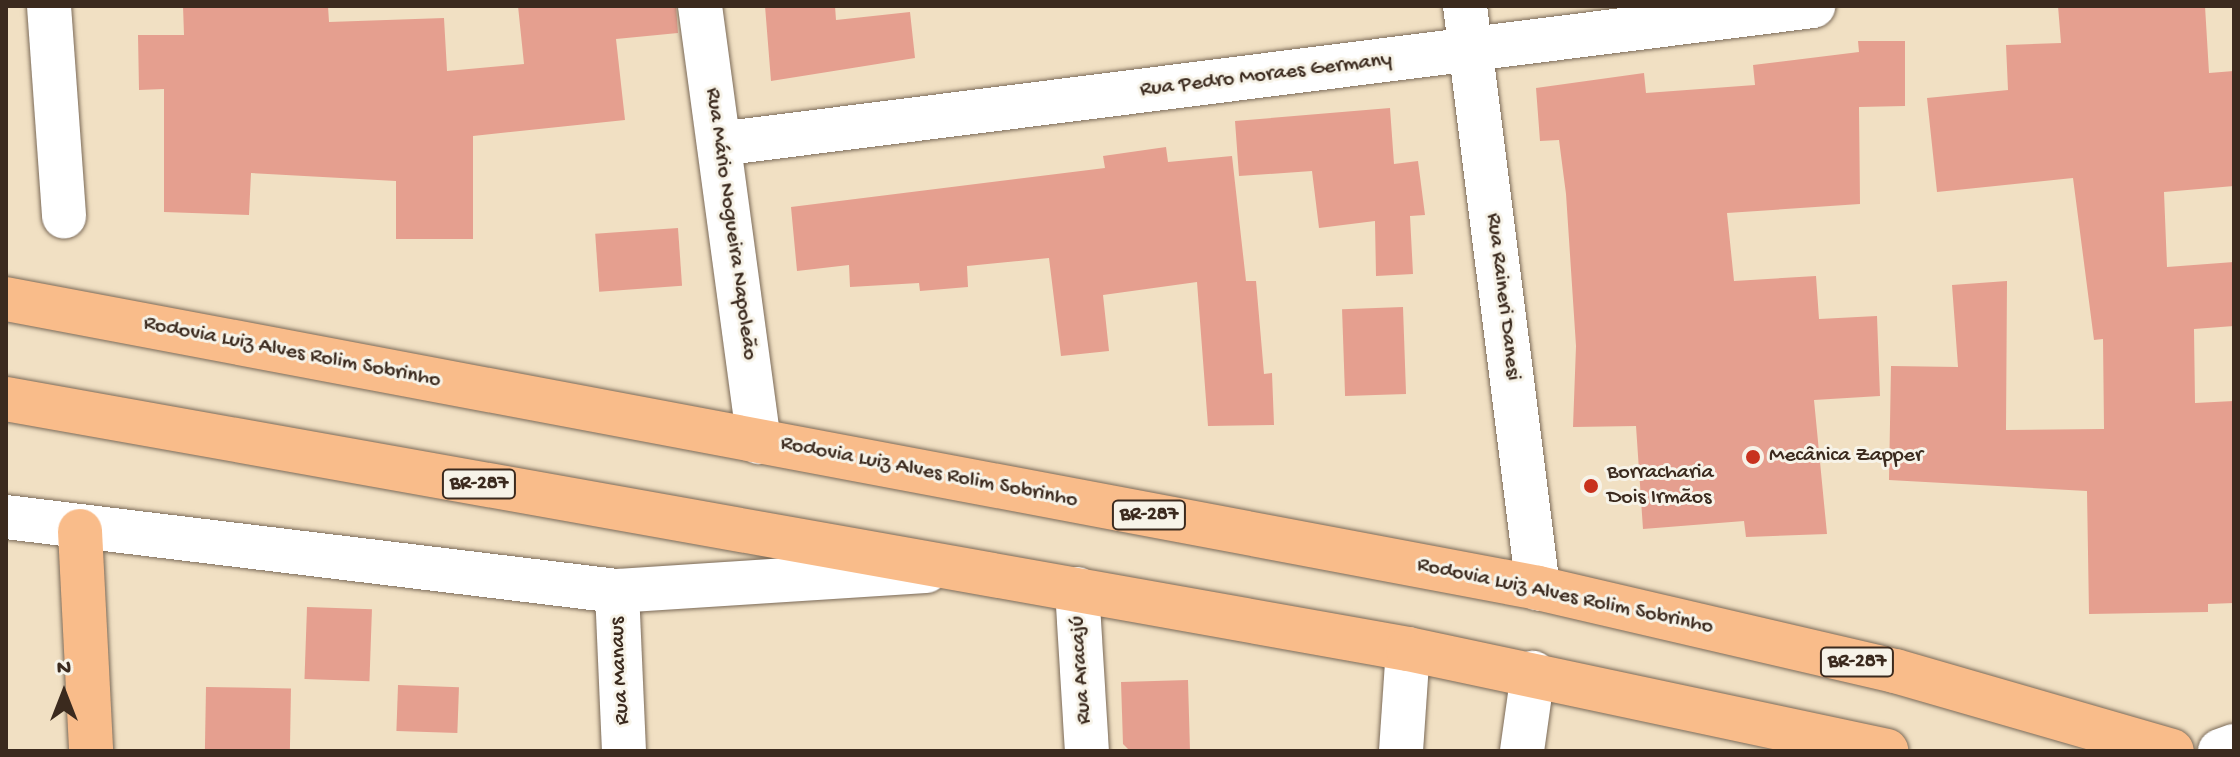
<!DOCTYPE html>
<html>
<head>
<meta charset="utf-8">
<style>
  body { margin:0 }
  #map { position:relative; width:2240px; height:757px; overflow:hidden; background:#f1e0c3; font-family:"Gochi Hand",sans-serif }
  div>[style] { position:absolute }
  .building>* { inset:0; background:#e59f8f; transform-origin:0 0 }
  .roads { filter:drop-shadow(0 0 2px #7b6a58) drop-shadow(0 0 2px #7b6a58) }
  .minor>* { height:44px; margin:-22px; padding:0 22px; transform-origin:22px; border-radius:22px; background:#fff }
  .major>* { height:44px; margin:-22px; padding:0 22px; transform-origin:22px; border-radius:22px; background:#f9bc8a }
  .highway>* { height:44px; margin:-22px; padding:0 22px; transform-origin:22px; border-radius:22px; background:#f9bc8a }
  .dots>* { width:22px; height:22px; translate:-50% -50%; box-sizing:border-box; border:4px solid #f7f3e8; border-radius:50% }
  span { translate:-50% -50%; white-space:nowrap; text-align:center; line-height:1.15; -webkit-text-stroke:6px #f7f3e8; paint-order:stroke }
  .shield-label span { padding:2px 6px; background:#f7f3e8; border:2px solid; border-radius:6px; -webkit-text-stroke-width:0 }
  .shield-label { font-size:20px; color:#3b2a1e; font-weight:700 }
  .street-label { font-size:22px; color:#3b2a1e }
  .poi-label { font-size:22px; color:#3b2a1e }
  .left { translate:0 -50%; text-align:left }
  .frame { position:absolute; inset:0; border:8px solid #3b2a1e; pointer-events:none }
  .north { position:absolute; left:24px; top:653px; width:80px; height:80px; -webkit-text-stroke:6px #f7f3e8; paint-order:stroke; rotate:0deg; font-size:22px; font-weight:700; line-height:32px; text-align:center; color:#3b2a1e }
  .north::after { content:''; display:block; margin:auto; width:28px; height:36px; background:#3b2a1e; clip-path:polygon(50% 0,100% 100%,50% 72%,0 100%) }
</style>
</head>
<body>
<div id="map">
  <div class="building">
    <i style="clip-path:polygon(183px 6px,328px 6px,329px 22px,444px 18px,447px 71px,524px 64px,518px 6px,676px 6px,678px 33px,616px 39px,625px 120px,473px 136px,473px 239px,396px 239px,396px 181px,251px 173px,249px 215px,164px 212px,164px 89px,139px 90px,138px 35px,184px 35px)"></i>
    <i style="clip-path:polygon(765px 6px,835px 6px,836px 20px,910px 12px,915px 58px,771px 81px)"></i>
    <i style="clip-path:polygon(2058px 6px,2205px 6px,2209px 73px,2234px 71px,2234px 186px,2164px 192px,2167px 267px,2234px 262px,2234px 326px,2194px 329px,2195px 403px,2234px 401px,2234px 603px,2208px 604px,2208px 612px,2089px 614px,2087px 491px,1889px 480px,1891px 366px,1958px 367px,1952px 285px,2007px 281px,2006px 430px,2104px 429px,2103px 339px,2094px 340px,2073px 178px,1937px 192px,1927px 98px,2008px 90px,2006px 45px,2061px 43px)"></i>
    <i style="clip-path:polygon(1858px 41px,1905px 41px,1905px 106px,1859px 107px,1860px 204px,1727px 213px,1734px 281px,1816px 276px,1819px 319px,1877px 316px,1880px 396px,1814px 400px,1827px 534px,1746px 537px,1744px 521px,1643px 529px,1636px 426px,1573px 427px,1576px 346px,1566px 194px,1559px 140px,1540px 141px,1536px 88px,1644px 73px,1646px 93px,1755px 85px,1753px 65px,1859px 52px)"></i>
    <i style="clip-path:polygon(1390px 108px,1394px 164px,1418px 161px,1425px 215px,1410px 216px,1413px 274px,1376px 276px,1375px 221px,1319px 228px,1312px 171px,1239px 176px,1235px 121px)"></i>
    <i style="clip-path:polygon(1166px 147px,1168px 162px,1232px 156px,1246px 281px,1256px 281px,1264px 374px,1272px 373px,1274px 425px,1208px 426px,1197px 282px,1103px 295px,1109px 351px,1061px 356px,1049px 258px,967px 266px,968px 287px,920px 291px,919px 283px,850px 287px,849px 265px,797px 271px,791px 207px,1105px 168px,1103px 156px)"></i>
    <i style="left:678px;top:228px;width:58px;height:83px;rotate:86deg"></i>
    <i style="left:1403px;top:307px;width:87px;height:61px;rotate:88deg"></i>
    <i style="left:307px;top:607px;width:65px;height:72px;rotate:2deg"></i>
    <i style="clip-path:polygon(1188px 680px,1190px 751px,1130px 751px,1123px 744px,1121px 682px)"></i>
    <i style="left:398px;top:685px;width:61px;height:46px;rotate:2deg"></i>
    <i style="left:206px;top:687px;width:85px;height:64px;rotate:1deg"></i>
  </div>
  <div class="roads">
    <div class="minor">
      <i style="left:49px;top:6px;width:211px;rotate:85.9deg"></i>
      <i style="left:700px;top:6px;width:440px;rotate:82.3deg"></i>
      <i style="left:1465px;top:6px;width:587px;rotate:82.85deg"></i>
      <i style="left:719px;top:144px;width:1103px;rotate:-7.19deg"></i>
      <i style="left:6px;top:517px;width:615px;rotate:6.91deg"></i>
      <i style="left:617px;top:591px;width:310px;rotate:-3.7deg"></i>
      <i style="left:1077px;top:589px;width:162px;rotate:86.5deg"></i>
      <i style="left:617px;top:591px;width:160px;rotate:87.5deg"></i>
      <i style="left:1401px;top:751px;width:102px;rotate:-86.1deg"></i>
      <i style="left:1522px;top:751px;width:79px;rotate:-82deg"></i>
      <i style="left:2220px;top:751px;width:15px;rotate:-20deg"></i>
    </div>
    <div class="major">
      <i style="left:80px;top:531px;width:220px;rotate:87.1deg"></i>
    </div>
    <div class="highway">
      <i style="left:6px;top:299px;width:1559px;rotate:10.68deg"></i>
      <i style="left:1538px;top:588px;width:367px;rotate:13.1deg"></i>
      <i style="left:1895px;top:671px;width:288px;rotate:16.1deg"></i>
      <i style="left:6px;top:399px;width:1424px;rotate:10.11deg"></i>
      <i style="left:1408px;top:649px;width:489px;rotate:12deg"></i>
    </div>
  </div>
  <div class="dots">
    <i style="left:1753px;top:457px;background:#c8321e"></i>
    <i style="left:1591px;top:486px;background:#c8321e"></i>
  </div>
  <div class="shield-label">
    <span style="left:479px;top:484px">BR-287</span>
    <span style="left:1149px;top:515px">BR-287</span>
    <span style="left:1857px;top:662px">BR-287</span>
  </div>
  <div class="street-label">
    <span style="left:1266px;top:76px;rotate:-7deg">Rua Pedro Moraes Germany</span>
    <span style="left:730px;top:224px;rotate:82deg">Rua Mário Nogueira Napoleão</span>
    <span style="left:1502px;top:297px;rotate:83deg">Rua Raineri Danesi</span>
    <span style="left:292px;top:353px;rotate:11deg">Rodovia Luiz Alves Rolim Sobrinho</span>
    <span style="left:929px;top:473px;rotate:11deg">Rodovia Luiz Alves Rolim Sobrinho</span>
    <span style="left:1565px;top:597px;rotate:12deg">Rodovia Luiz Alves Rolim Sobrinho</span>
    <span style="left:1082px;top:670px;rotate:-94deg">Rua Aracajú</span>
    <span style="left:621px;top:671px;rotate:-93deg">Rua Manaus</span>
  </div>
  <div class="poi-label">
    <span class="left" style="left:1769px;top:457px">Mecânica Zapper</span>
    <span class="left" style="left:1607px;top:486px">Borracharia<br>Dois Irmãos</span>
  </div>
  <div class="frame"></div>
  <div class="north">N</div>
</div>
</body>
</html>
